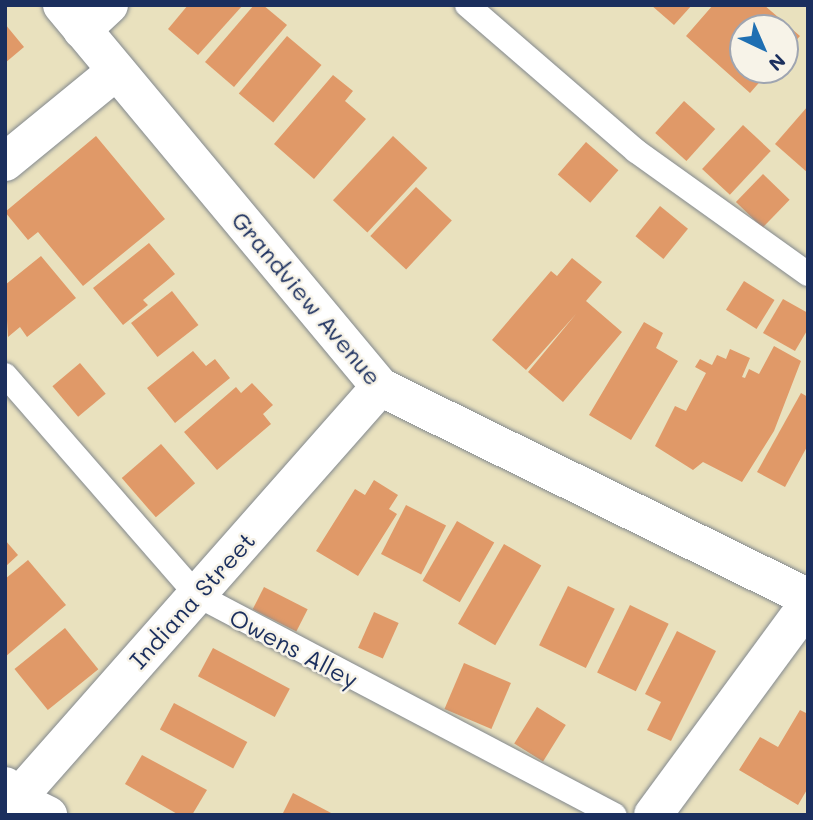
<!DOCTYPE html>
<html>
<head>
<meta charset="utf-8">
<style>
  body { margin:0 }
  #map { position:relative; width:813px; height:820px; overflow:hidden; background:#e9e1be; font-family:Mali,sans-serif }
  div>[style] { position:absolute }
  .building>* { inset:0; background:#e09968; transform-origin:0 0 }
  .roads { filter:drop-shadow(0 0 2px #82888e) drop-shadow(0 0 2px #82888e) }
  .service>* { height:24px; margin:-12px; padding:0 12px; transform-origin:12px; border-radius:12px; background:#fff }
  .minor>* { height:38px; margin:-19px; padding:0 19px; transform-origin:19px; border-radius:19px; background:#fff }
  span { translate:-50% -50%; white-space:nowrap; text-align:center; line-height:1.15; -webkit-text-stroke:5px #f7f3e8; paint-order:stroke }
  .street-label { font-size:24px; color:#1b2f5e }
  .frame { position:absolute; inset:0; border:7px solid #1b2f5e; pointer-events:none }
  .north { position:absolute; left:729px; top:14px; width:70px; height:70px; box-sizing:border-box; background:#f7f3e8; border:2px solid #9fa5b1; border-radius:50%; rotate:136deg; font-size:19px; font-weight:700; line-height:28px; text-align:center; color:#1b2f5e }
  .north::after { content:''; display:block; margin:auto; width:24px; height:32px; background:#1f6fb2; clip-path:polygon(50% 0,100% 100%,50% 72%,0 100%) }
</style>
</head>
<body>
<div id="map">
  <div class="building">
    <i style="clip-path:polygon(188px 5px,243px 5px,198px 55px,168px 29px)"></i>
    <i style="clip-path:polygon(254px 5px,263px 5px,287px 25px,234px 87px,205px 62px)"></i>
    <i style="clip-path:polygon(651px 5px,692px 5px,674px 25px)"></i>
    <i style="clip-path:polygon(713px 5px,764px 5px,800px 36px,785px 53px,785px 28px,743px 28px,743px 70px,770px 70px,750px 93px,686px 36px)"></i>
    <i style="clip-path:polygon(5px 24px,24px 47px,5px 63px)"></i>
    <i style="left:287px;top:36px;width:45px;height:75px;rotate:40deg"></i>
    <i style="clip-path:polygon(333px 75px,353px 91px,345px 101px,366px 119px,314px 179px,274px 144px)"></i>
    <i style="left:684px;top:101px;width:42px;height:43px;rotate:42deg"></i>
    <i style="clip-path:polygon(808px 106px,808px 173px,775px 144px)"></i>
    <i style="left:743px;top:125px;width:38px;height:60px;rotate:43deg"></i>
    <i style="clip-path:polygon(96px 136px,165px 219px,83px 286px,38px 232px,28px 240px,5px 212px)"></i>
    <i style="left:393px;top:136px;width:47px;height:88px;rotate:43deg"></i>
    <i style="left:586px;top:142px;width:43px;height:43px;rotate:41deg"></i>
    <i style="left:763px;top:174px;width:37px;height:39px;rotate:44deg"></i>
    <i style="left:416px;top:187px;width:49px;height:67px;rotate:43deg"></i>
    <i style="left:660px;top:206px;width:36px;height:39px;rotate:39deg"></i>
    <i style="clip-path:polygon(149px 243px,175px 274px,143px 300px,148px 305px,123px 325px,93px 288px)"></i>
    <i style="clip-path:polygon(41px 256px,76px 298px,27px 337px,20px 327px,8px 337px,5px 285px)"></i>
    <i style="clip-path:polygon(572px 258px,602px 282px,586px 301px,622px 332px,563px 402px,528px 372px,576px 314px,526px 370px,492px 340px,551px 271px,557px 276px)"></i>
    <i style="left:744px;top:281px;width:36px;height:34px;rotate:32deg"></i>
    <i style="left:172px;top:291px;width:43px;height:52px;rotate:52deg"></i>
    <i style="clip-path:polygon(783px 299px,808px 313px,808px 329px,795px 351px,763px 333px)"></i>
    <i style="clip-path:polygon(644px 322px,663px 333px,656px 348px,678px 361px,631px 440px,589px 415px)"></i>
    <i style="clip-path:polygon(774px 346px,801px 361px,774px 431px,742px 482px,703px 462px,693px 470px,655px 446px,675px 406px,686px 411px,706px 373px,695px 367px,700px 359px,712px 365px,717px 355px,726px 359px,730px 349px,750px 358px,742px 377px,745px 378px,749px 369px,759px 374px)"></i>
    <i style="clip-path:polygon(193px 351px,206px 366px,215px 359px,230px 378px,175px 423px,147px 388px)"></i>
    <i style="left:80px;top:363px;width:40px;height:36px;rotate:50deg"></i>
    <i style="clip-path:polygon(252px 383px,273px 405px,263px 414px,271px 424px,217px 470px,184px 432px,236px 387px,241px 393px)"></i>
    <i style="clip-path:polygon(801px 393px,808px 397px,808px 445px,785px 487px,757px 472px)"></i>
    <i style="left:161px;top:444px;width:52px;height:52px;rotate:49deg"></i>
    <i style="clip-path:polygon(374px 480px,398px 495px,389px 509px,397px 514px,358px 576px,316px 551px,355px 489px,365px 495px)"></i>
    <i style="left:406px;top:505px;width:45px;height:55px;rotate:27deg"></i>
    <i style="left:457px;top:521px;width:43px;height:69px;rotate:30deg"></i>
    <i style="clip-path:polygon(5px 540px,18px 555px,5px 567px)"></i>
    <i style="left:504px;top:544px;width:43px;height:92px;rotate:30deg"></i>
    <i style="clip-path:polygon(28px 560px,66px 605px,5px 657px,5px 579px)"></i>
    <i style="left:568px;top:586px;width:52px;height:66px;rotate:26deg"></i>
    <i style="left:264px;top:587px;width:49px;height:25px;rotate:27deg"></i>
    <i style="left:630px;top:605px;width:43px;height:75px;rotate:26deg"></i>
    <i style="left:374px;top:612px;width:27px;height:39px;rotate:24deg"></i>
    <i style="left:65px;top:628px;width:53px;height:65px;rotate:51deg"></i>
    <i style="clip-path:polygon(677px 631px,716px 651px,671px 741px,647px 730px,661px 702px,645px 694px)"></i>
    <i style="left:213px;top:648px;width:87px;height:32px;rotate:28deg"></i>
    <i style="left:464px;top:663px;width:51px;height:50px;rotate:23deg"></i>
    <i style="left:174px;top:703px;width:83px;height:30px;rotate:28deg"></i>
    <i style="left:537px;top:707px;width:34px;height:43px;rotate:32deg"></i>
    <i style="clip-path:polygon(800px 710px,808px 714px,808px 788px,798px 805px,739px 770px,760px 737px,778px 747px)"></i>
    <i style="clip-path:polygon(142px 755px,207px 790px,192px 815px,179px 815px,125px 784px)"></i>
    <i style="clip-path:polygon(293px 793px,335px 815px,282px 815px)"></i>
  </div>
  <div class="roads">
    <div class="service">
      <i style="left:467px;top:5px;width:223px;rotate:40.8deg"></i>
      <i style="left:636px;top:151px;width:211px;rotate:35.6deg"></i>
      <i style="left:5px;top:375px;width:292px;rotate:48.9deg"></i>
      <i style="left:197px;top:595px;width:472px;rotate:27.8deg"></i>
    </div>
    <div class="minor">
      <i style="left:62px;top:5px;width:497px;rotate:50.2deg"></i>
      <i style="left:380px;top:387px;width:477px;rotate:26.2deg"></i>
      <i style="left:82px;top:30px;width:37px;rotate:-43deg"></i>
      <i style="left:5px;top:162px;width:144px;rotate:-39.3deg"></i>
      <i style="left:5px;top:786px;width:16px;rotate:52deg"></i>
      <i style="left:15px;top:799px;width:37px;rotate:26deg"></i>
      <i style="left:5px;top:812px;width:567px;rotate:-48.58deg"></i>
      <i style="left:653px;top:815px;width:262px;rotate:-53.7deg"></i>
    </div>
  </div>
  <div class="street-label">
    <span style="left:307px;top:298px;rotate:50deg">Grandview Avenue</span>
    <span style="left:192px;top:600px;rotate:-48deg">Indiana Street</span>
    <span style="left:294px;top:648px;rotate:28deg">Owens Alley</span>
  </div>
  <div class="frame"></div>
  <div class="north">N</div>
</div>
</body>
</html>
